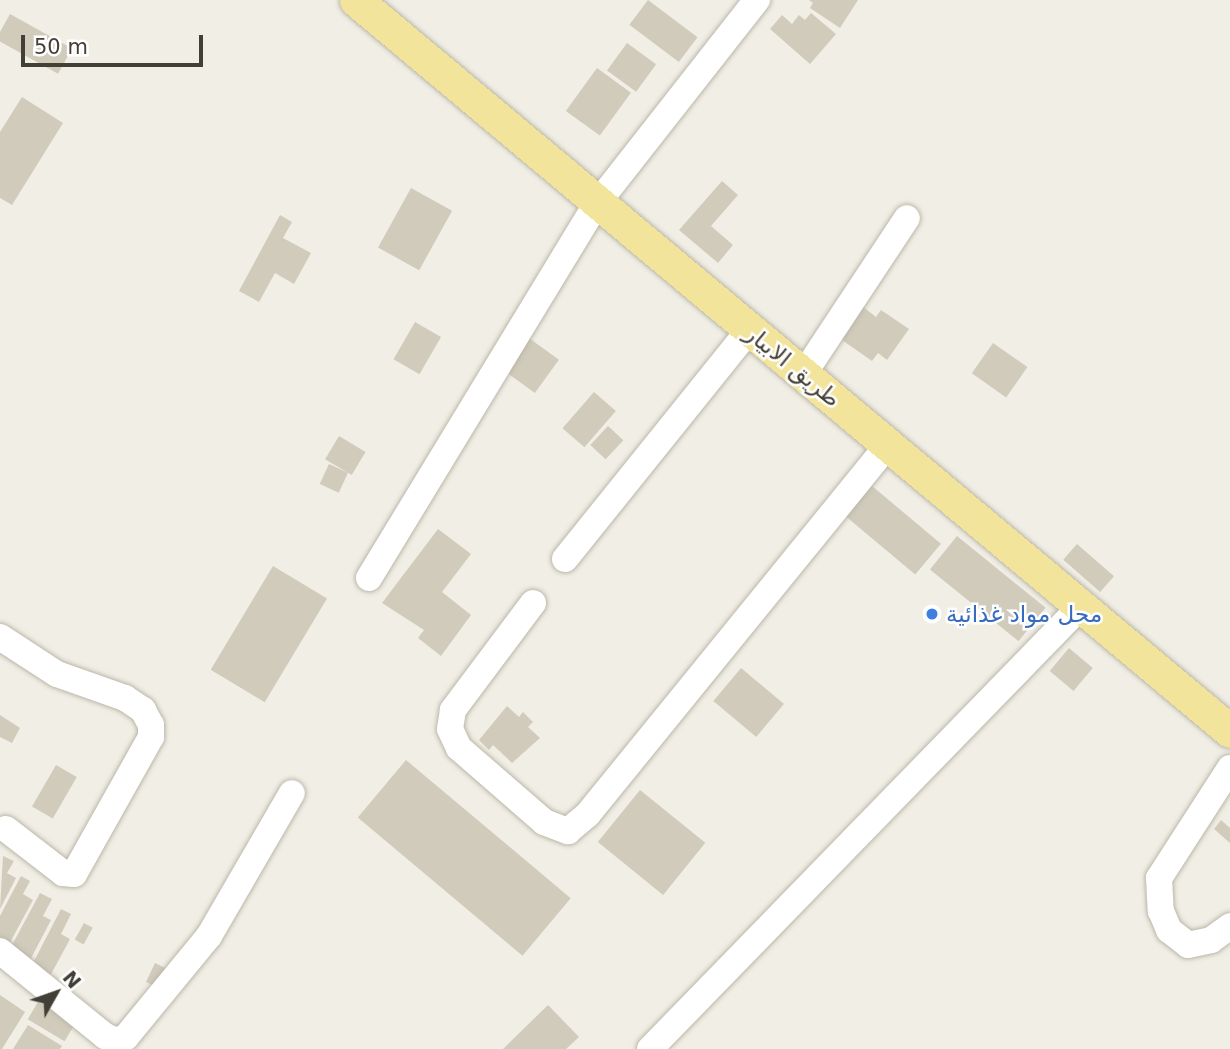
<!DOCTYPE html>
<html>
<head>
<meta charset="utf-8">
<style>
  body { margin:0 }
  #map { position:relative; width:1230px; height:1049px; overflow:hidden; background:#f1eee5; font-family:"DejaVu Sans","Noto Sans Arabic",sans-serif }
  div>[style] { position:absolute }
  .building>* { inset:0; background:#d1cbbc; transform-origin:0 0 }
  .roads { filter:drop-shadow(0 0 2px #bbb7a9) drop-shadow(0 0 2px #bbb7a9) }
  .minor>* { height:26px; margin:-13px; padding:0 13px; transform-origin:13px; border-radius:13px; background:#fff }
  .major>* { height:33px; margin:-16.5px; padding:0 16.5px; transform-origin:16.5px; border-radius:16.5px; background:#f3e49c }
  .dots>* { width:19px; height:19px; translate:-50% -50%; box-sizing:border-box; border:4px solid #fff; border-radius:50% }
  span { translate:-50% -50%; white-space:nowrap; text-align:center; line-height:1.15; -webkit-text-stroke:5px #fff; paint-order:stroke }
  .street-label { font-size:23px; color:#423f36 }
  .shop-label { font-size:23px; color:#366cbe }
  .left { translate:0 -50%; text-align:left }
  .north { position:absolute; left:21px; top:958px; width:70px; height:70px; -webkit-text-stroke:5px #fff; paint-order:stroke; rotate:50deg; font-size:19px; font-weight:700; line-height:28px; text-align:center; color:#423f36 }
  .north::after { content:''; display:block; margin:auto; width:24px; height:32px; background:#423f36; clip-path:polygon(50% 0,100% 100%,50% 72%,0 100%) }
  .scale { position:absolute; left:21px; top:35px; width:182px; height:32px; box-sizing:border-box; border:4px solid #423f36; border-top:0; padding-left:9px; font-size:21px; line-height:24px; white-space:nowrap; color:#423f36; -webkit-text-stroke:5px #fff; paint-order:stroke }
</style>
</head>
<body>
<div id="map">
  <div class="building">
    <i style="left:648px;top:0;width:62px;height:31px;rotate:37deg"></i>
    <i style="clip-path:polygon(809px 0,858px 0,840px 28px,810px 8px,813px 3px)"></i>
    <i style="clip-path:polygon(811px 13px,836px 34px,810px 64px,770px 29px,782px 15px,792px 24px,799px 15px,805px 20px)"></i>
    <i style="left:10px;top:14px;width:71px;height:29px;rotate:29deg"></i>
    <i style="left:627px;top:43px;width:36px;height:34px;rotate:36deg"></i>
    <i style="left:597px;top:68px;width:42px;height:53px;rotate:36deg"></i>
    <i style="clip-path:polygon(22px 97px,63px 123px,12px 205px,0 198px,0 132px)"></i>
    <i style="clip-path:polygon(722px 181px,738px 195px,711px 226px,733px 245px,718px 263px,679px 230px)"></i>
    <i style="left:411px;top:188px;width:47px;height:68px;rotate:29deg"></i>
    <i style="clip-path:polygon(280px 215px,292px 222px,283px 238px,311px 253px,294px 284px,275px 273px,259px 302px,239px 291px)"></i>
    <i style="clip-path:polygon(862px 306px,876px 317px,881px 310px,909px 329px,887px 360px,878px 353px,872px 361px,839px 338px)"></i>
    <i style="left:415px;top:322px;width:30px;height:43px;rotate:30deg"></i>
    <i style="left:529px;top:338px;width:37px;height:41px;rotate:36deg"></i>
    <i style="left:993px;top:343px;width:42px;height:37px;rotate:35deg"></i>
    <i style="left:594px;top:392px;width:29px;height:48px;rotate:41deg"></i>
    <i style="left:608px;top:426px;width:21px;height:26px;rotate:43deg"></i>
    <i style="left:339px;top:436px;width:31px;height:27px;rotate:31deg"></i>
    <i style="left:329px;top:464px;width:21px;height:22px;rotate:25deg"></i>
    <i style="left:872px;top:486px;width:90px;height:40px;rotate:40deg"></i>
    <i style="clip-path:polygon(438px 529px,471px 554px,442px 592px,471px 615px,441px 656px,418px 638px,424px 630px,382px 603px)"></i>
    <i style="left:957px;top:536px;width:114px;height:43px;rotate:39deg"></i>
    <i style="left:1077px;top:544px;width:49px;height:21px;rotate:41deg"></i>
    <i style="left:273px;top:566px;width:63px;height:121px;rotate:31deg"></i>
    <i style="left:1069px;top:648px;width:31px;height:30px;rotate:40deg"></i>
    <i style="left:741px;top:668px;width:56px;height:43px;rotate:40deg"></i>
    <i style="clip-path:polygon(507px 706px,519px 717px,523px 712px,533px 722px,528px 727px,540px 738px,512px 763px,493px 745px,489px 750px,479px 740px)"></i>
    <i style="clip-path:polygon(0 715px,20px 728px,12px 743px,0 737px)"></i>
    <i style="left:406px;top:760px;width:215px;height:75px;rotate:40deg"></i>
    <i style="left:56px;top:765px;width:24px;height:48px;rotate:30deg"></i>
    <i style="left:640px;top:790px;width:84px;height:67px;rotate:39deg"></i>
    <i style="clip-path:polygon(1221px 820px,1230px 828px,1230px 843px,1214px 829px)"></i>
    <i style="clip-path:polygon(3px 856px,14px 861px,7px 873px,16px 878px,0 909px)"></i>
    <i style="clip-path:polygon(21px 876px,30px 881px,23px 894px,33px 900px,8px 946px,0 940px,0 916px)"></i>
    <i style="clip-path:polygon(40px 893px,52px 899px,43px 916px,51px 920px,28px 964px,11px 947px)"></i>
    <i style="clip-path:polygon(61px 909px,71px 914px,61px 934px,70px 939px,49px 978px,32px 965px)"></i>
    <i style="left:84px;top:923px;width:10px;height:19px;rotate:29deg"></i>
    <i style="clip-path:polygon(155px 963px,165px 968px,155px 986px,146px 982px)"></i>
    <i style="clip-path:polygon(0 995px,25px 1012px,2px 1049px,0 1049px)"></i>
    <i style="left:38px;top:1002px;width:43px;height:20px;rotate:31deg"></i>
    <i style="clip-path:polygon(548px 1005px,579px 1037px,566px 1049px,503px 1049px)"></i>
    <i style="clip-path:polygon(28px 1025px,62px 1046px,60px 1049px,13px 1049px)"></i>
  </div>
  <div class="roads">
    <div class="minor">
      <i style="left:803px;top:375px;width:188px;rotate:-56.5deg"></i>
      <i style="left:565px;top:559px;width:292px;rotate:-51.2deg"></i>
      <i style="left:369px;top:578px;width:437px;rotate:-58.7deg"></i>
      <i style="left:596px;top:205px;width:261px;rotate:-51.9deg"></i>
      <i style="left:533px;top:603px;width:134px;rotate:126.8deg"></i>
      <i style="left:453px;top:710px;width:19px;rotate:99deg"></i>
      <i style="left:450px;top:729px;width:21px;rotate:65deg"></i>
      <i style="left:459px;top:748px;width:113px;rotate:41deg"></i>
      <i style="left:544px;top:822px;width:26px;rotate:21deg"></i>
      <i style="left:568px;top:831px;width:26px;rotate:-40deg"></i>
      <i style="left:588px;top:814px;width:478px;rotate:-50.9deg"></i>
      <i style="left:0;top:637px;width:68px;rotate:33deg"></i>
      <i style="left:57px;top:674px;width:72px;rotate:19.4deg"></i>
      <i style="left:125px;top:698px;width:22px;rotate:34deg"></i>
      <i style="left:143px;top:710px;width:17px;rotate:62deg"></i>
      <i style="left:151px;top:725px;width:12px;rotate:90deg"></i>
      <i style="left:151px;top:737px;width:157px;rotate:119.3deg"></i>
      <i style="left:74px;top:874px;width:11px;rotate:-175deg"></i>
      <i style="left:63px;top:873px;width:72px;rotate:-142.3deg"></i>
      <i style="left:1230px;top:768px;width:131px;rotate:122.8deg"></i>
      <i style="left:1159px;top:878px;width:33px;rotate:87deg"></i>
      <i style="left:1161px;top:911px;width:21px;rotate:67deg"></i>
      <i style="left:1169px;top:930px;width:24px;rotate:38deg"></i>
      <i style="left:1188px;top:945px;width:24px;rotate:-12deg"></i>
      <i style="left:1211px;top:940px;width:24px;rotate:-36deg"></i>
      <i style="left:0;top:951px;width:135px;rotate:39deg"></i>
      <i style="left:105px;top:1036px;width:12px;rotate:24deg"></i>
      <i style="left:116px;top:1041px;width:11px;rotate:-22deg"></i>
      <i style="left:126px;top:1037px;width:131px;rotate:-50.6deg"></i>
      <i style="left:209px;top:936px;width:165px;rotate:-59.9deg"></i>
      <i style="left:650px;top:1049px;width:619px;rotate:-45.78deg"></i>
    </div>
    <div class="major">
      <i style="left:356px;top:0;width:1139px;rotate:39.91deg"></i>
    </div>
  </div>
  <div class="dots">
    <i style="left:932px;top:614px;background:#3f7fe0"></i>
  </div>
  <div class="street-label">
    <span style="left:793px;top:366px;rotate:39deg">طريق الابيار</span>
  </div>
  <div class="shop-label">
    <span class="left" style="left:946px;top:614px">محل مواد غذائية</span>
  </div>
  <div class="north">N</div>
  <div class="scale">50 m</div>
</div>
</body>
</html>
